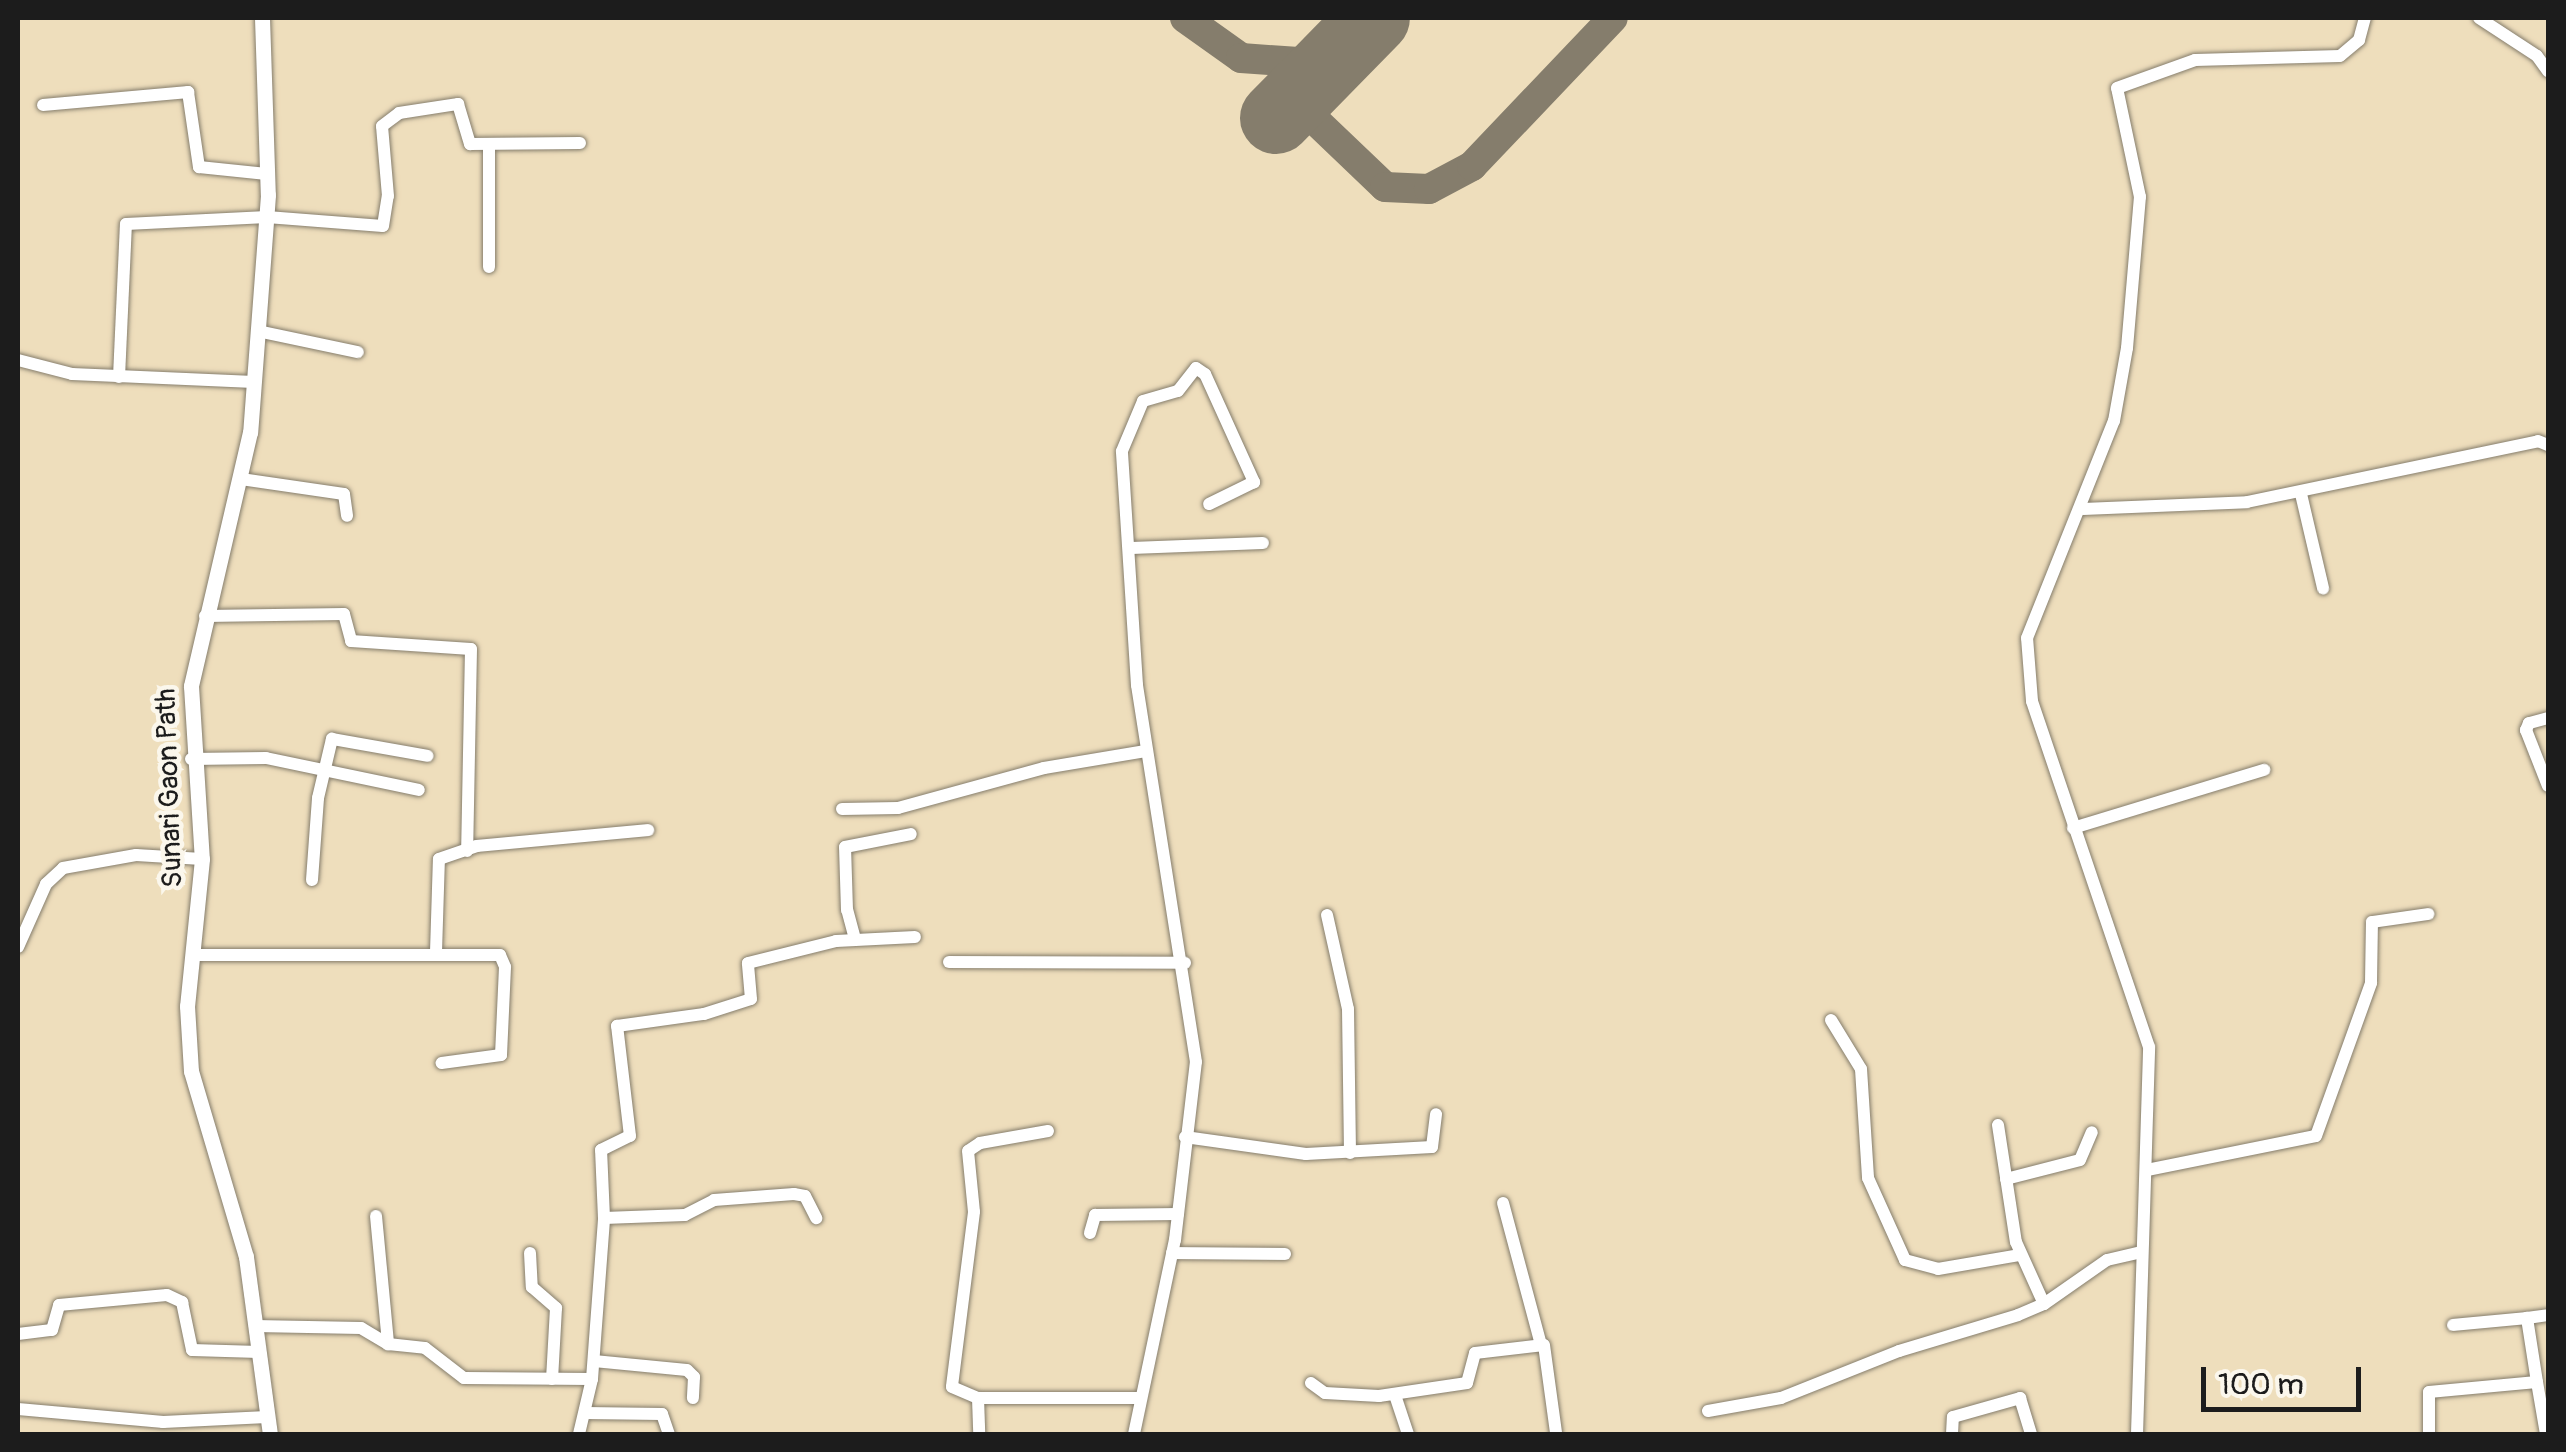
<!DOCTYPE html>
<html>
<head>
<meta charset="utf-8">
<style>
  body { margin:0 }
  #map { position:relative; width:2566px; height:1452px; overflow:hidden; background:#eedebc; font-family:Pangolin,sans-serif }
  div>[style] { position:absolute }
  .taxiway>* { height:30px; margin:-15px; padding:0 15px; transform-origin:15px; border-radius:15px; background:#857d6c }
  .runway>* { height:72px; margin:-36px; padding:0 36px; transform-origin:36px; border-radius:36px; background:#857d6c }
  .roads { filter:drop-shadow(0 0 2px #857d6c) drop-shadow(0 0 2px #857d6c) }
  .minor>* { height:12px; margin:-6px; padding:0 6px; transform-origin:6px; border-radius:6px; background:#fff }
  .tertiary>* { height:15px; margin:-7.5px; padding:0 7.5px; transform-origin:7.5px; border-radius:7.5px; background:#fff }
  span { translate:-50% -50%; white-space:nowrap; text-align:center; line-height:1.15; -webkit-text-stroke:9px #fbf7ec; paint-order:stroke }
  .street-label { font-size:28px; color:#1c1c1c }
  .frame { position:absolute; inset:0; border:20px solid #1c1c1c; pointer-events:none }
  .scale { position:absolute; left:2201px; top:1367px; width:160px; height:45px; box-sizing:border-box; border:5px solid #1c1c1c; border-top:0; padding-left:12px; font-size:30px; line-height:35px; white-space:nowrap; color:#1c1c1c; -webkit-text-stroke:8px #fbf7ec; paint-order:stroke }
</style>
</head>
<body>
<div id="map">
  <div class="taxiway">
    <i style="left:1185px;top:18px;width:69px;rotate:35.5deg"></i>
    <i style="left:1241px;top:58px;width:72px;rotate:4deg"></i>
    <i style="left:1313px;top:63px;width:30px;rotate:-20deg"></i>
    <i style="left:1295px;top:101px;width:124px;rotate:43.7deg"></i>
    <i style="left:1385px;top:187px;width:44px;rotate:2.6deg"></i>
    <i style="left:1429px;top:189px;width:49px;rotate:-28.1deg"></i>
    <i style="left:1472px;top:166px;width:204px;rotate:-46.4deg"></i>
  </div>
  <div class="runway">
    <i style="left:1276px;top:118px;width:140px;rotate:-45.6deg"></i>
  </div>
  <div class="roads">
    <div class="minor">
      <i style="left:2479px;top:18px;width:69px;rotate:33.2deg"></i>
      <i style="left:2537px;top:56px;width:19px;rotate:54deg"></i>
      <i style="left:43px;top:105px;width:146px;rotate:-5.1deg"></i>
      <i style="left:188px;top:92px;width:76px;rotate:81.7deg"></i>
      <i style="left:199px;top:167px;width:68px;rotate:5.9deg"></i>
      <i style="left:489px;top:267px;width:123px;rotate:-90deg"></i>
      <i style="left:258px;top:331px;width:102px;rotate:11.9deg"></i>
      <i style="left:18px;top:360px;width:56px;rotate:14.5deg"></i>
      <i style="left:72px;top:374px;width:182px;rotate:2.5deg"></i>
      <i style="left:119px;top:377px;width:153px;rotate:-87.4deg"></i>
      <i style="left:126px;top:224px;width:141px;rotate:-2.8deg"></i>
      <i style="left:267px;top:217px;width:116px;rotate:4.4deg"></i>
      <i style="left:383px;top:226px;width:30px;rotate:-81deg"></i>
      <i style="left:388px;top:196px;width:70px;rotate:-94.9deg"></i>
      <i style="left:382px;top:126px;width:21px;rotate:-37deg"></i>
      <i style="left:399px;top:113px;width:60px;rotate:-8.7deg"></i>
      <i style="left:458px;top:104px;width:42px;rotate:73.3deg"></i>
      <i style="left:470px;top:144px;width:110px;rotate:-0.5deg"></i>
      <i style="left:241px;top:479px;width:104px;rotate:8.3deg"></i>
      <i style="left:344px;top:494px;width:22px;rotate:82deg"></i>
      <i style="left:2301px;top:494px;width:97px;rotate:76.8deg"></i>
      <i style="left:2083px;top:509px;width:164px;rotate:-2.4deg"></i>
      <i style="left:2247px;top:502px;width:297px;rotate:-11.8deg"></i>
      <i style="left:2538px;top:441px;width:11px;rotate:22deg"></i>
      <i style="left:1131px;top:548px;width:132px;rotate:-2.2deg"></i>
      <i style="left:205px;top:616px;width:139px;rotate:-0.8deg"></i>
      <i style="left:344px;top:614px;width:28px;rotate:75deg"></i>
      <i style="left:351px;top:641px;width:120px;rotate:3.8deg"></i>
      <i style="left:471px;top:649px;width:202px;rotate:91.1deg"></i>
      <i style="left:2548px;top:718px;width:20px;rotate:165deg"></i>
      <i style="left:2529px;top:723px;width:8px;rotate:113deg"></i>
      <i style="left:2526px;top:730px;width:60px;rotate:68.6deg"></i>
      <i style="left:191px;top:759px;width:75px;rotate:-0.8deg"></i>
      <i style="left:266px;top:758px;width:156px;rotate:11.8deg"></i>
      <i style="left:842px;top:809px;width:56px;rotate:-1deg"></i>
      <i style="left:898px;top:808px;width:151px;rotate:-15.3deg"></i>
      <i style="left:1044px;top:768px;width:103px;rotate:-9.5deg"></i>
      <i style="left:2073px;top:828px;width:200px;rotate:-16.9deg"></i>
      <i style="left:312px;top:880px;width:82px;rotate:-85.8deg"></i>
      <i style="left:318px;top:798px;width:61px;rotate:-76.7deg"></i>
      <i style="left:332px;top:739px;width:97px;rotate:10deg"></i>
      <i style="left:1327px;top:915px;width:96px;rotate:77.4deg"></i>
      <i style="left:1348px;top:1009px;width:144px;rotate:89.2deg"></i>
      <i style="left:855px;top:939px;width:30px;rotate:-105deg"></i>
      <i style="left:847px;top:910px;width:63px;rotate:-91.8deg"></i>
      <i style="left:845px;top:847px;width:67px;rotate:-11.1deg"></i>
      <i style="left:18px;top:947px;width:69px;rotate:-66deg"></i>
      <i style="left:46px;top:884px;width:23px;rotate:-43deg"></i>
      <i style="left:63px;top:868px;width:74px;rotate:-10.1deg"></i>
      <i style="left:136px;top:855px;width:66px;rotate:3.5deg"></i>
      <i style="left:436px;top:952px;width:93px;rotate:-88.2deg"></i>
      <i style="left:439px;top:859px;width:40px;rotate:-18.9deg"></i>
      <i style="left:477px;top:846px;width:172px;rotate:-5.3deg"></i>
      <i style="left:194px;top:955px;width:306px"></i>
      <i style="left:500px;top:955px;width:13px;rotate:67deg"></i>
      <i style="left:505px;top:967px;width:88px;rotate:92.6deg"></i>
      <i style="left:501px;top:1055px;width:60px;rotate:172.3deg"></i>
      <i style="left:949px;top:962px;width:236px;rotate:0.2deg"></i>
      <i style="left:1831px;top:1020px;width:57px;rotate:58.5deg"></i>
      <i style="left:1861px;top:1069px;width:109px;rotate:86.3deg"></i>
      <i style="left:1868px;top:1178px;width:90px;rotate:65.7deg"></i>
      <i style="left:1905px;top:1260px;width:34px;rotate:15deg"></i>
      <i style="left:1938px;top:1269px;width:82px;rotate:-9.8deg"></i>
      <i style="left:1998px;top:1125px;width:118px;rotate:81.3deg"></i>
      <i style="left:2016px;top:1242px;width:68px;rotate:65.7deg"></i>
      <i style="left:1048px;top:1131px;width:69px;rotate:170deg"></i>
      <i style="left:980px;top:1143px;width:14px;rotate:146deg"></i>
      <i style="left:968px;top:1151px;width:61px;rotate:84.4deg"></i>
      <i style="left:974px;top:1212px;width:176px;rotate:97.2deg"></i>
      <i style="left:952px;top:1387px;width:28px;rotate:23deg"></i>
      <i style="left:978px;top:1398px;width:163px"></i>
      <i style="left:1185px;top:1137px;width:122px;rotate:8deg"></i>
      <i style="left:1306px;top:1154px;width:126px;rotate:-3.2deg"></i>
      <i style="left:1432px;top:1147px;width:33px;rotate:-83deg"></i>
      <i style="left:2147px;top:1170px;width:172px;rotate:-11.4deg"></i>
      <i style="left:2316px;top:1136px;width:163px;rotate:-70.2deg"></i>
      <i style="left:2371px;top:983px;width:61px;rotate:-89.1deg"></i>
      <i style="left:2372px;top:922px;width:57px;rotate:-8.1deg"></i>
      <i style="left:2006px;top:1179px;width:76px;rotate:-14.4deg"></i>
      <i style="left:2080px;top:1160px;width:30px;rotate:-67deg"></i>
      <i style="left:1503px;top:1203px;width:147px;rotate:75deg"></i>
      <i style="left:376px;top:1216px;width:129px;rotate:84.6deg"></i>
      <i style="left:604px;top:1218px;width:81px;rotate:-2.1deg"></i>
      <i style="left:685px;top:1215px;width:33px;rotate:-27deg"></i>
      <i style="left:714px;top:1200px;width:80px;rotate:-4.3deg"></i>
      <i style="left:794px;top:1194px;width:11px;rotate:10deg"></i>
      <i style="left:805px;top:1196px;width:25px;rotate:63deg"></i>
      <i style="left:1090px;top:1233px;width:19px;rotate:-74deg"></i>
      <i style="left:1095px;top:1215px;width:83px;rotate:-0.7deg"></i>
      <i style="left:530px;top:1253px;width:34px;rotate:87deg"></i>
      <i style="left:532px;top:1287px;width:32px;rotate:41deg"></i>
      <i style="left:556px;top:1308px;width:71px;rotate:93.2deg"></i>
      <i style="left:1172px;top:1253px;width:113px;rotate:0.5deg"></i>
      <i style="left:2453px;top:1325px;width:74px;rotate:-5.4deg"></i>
      <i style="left:255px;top:1326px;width:106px;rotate:1.1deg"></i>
      <i style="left:361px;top:1328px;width:31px;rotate:31deg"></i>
      <i style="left:388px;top:1344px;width:37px;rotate:6deg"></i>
      <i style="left:425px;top:1348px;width:49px;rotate:37.6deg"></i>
      <i style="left:464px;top:1378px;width:128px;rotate:0.4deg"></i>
      <i style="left:592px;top:1379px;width:57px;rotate:103.3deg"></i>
      <i style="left:18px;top:1334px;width:34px;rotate:-7deg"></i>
      <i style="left:52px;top:1330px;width:26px;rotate:-74deg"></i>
      <i style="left:59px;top:1305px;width:108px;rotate:-5.3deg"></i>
      <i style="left:167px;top:1295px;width:17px;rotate:25deg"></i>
      <i style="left:182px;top:1302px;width:49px;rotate:78.2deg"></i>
      <i style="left:192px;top:1350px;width:67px;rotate:1.7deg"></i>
      <i style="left:594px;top:1361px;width:93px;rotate:5.5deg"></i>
      <i style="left:687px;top:1370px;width:10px;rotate:45deg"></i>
      <i style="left:694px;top:1377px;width:21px;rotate:93deg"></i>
      <i style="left:592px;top:1379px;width:161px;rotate:-85.7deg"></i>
      <i style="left:604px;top:1218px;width:68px;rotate:-92.5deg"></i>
      <i style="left:601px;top:1150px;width:32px;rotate:-26deg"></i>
      <i style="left:630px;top:1136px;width:111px;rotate:-96.7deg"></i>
      <i style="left:617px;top:1026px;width:88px;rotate:-7.9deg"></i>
      <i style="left:704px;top:1014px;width:49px;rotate:-17.7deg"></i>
      <i style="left:751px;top:999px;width:36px;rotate:-95deg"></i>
      <i style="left:748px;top:963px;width:91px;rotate:-14deg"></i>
      <i style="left:836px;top:941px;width:79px;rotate:-2.9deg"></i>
      <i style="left:2537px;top:1382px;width:53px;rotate:80.2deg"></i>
      <i style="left:1311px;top:1383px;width:17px;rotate:36deg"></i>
      <i style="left:1325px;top:1393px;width:54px;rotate:3.2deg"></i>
      <i style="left:1379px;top:1396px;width:89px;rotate:-8.4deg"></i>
      <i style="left:1467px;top:1383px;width:31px;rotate:-75deg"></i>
      <i style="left:1475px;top:1353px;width:69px;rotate:-6.6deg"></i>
      <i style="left:1544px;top:1345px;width:89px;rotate:82.2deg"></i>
      <i style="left:1395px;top:1395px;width:41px;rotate:71.6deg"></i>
      <i style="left:978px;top:1398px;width:36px;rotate:88deg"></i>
      <i style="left:18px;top:1409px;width:146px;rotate:5.1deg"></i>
      <i style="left:163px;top:1422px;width:104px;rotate:-2.8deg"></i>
      <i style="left:1708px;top:1411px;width:74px;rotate:-10.1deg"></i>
      <i style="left:1781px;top:1398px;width:127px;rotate:-21.7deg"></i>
      <i style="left:1899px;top:1351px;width:124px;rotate:-16.8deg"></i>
      <i style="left:2018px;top:1315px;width:28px;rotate:-23deg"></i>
      <i style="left:2044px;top:1304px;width:77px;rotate:-34.9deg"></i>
      <i style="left:2107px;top:1260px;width:36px;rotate:-13deg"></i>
      <i style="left:585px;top:1413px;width:77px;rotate:0.7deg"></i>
      <i style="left:662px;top:1414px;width:21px;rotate:71deg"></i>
      <i style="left:1134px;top:1434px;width:198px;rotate:-78.1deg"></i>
      <i style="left:1175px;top:1240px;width:179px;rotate:-83.3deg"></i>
      <i style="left:1196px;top:1062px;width:382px;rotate:-98.9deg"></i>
      <i style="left:1137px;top:685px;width:234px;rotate:-93.7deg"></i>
      <i style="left:1122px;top:451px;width:54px;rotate:-67.2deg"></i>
      <i style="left:1143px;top:401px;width:36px;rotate:-16deg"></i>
      <i style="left:1178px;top:391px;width:29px;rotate:-52deg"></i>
      <i style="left:1196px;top:368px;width:11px;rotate:34deg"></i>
      <i style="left:1205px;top:374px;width:119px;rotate:65.6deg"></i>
      <i style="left:1254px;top:482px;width:50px;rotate:153.9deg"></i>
      <i style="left:1952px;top:1434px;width:17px;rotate:-87deg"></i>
      <i style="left:1953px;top:1417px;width:70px;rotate:-15.8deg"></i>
      <i style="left:2020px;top:1398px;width:38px;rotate:73deg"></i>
      <i style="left:2137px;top:1434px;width:387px;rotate:-88.2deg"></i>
      <i style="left:2149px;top:1047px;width:365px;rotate:-108.7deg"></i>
      <i style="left:2032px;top:701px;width:63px;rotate:-94.5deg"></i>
      <i style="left:2027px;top:638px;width:234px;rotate:-68.2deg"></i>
      <i style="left:2114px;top:421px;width:74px;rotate:-79.9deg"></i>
      <i style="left:2127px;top:348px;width:152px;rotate:-85.1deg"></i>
      <i style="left:2140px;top:197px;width:111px;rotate:-101.9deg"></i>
      <i style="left:2117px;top:88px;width:83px;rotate:-19.7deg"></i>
      <i style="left:2195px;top:60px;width:145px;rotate:-1.6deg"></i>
      <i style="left:2340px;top:56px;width:25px;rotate:-40deg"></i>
      <i style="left:2359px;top:40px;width:23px;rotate:-75deg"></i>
      <i style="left:2429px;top:1434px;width:42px;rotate:-90deg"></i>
      <i style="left:2429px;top:1392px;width:108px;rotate:-5.3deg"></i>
      <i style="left:2537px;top:1382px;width:65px;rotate:-98.9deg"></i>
      <i style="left:2527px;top:1318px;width:21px;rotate:-8deg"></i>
    </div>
    <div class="tertiary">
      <i style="left:262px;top:18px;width:177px;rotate:88.1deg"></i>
      <i style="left:268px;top:195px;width:238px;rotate:94.3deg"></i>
      <i style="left:250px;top:432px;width:261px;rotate:103.1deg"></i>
      <i style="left:191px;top:686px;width:173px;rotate:86.4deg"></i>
      <i style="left:202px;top:859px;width:148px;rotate:95.8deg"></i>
      <i style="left:187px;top:1006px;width:65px;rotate:86.5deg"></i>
      <i style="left:191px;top:1071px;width:194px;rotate:73.5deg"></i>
      <i style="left:246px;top:1257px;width:179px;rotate:82.3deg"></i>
    </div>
  </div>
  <div class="street-label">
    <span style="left:170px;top:788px;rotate:-92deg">Sunari Gaon Path</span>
  </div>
  <div class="frame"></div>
  <div class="scale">100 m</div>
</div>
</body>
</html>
